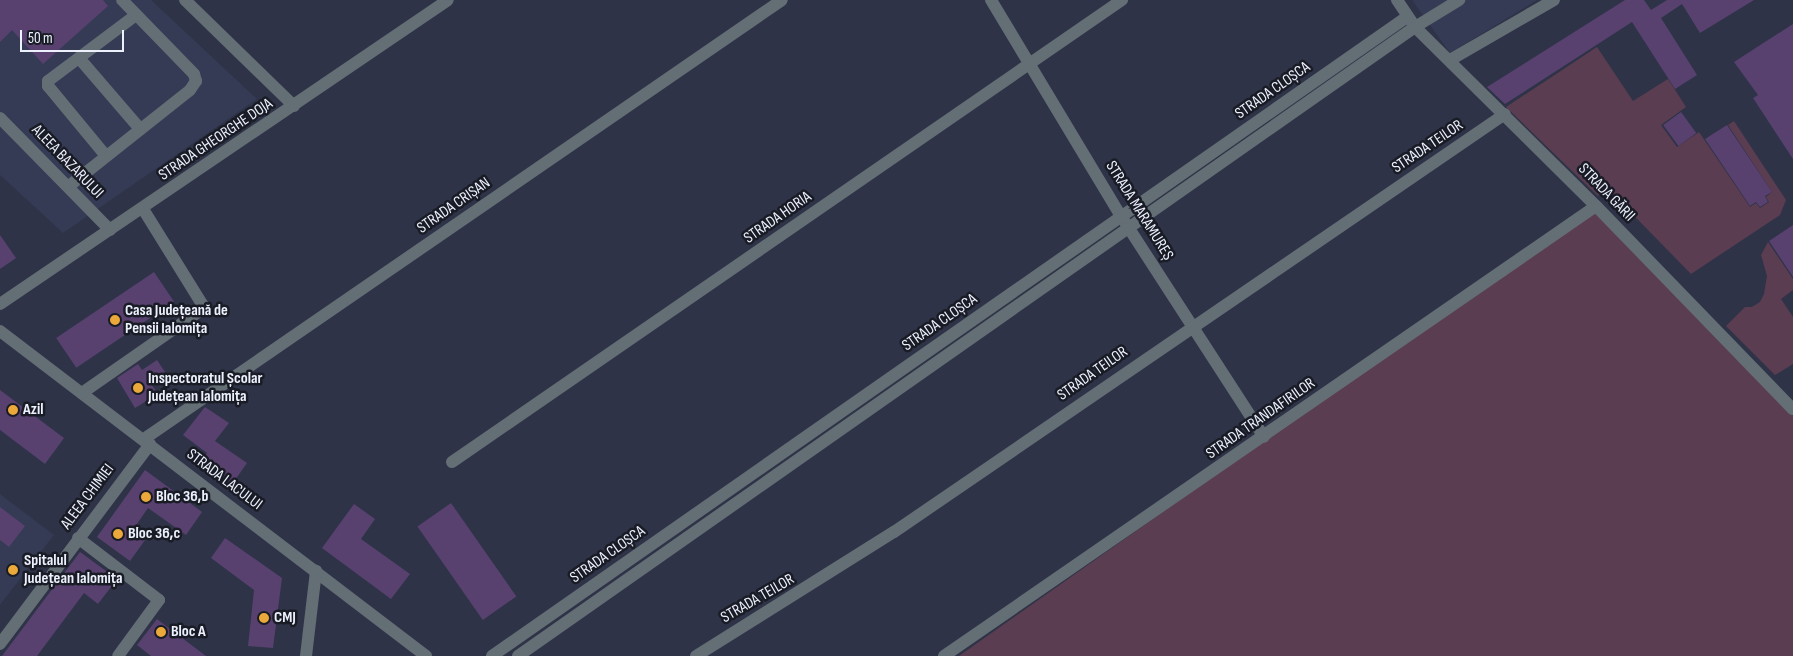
<!DOCTYPE html>
<html>
<head>
<meta charset="utf-8">
<style>
  body { margin:0 }
  #map { position:relative; width:1793px; height:656px; overflow:hidden; background:#2e3347; font-family:"Sofia Sans Condensed",sans-serif }
  div>[style] { position:absolute }
  .built>* { inset:0; background:#353b55 }
  .green>* { inset:0; background:#5b3d52 }
  .building>* { inset:0; background:#58416f; transform-origin:0 0 }
  .minor>* { height:12px; margin:-6px; padding:0 6px; transform-origin:6px; border-radius:6px; background:#646e75 }
  .dots>* { width:14px; height:14px; translate:-50% -50%; box-sizing:border-box; border:2px solid #191c25; border-radius:50% }
  span { translate:-50% -50%; white-space:nowrap; text-align:center; line-height:1.15; -webkit-text-stroke:5px #191c25; paint-order:stroke }
  .street-label { font-size:16px; color:#edf1fe }
  .poi-label { font-size:16px; color:#edf1fe; font-weight:700 }
  .left { translate:0 -50%; text-align:left }
  .scale { position:absolute; left:20px; top:30px; width:104px; height:22px; box-sizing:border-box; border:2px solid #edf1fe; border-top:0; padding-left:6px; font-size:15px; line-height:18px; white-space:nowrap; color:#edf1fe; -webkit-text-stroke:4px #191c25; paint-order:stroke }
</style>
</head>
<body>
<div id="map">
  <div class="built">
    <i style="clip-path:polygon(0 0,151px 0,257px 99px,63px 233px,0 175px)"></i>
    <i style="clip-path:polygon(1412px 0,1537px 0,1450px 53px)"></i>
    <i style="clip-path:polygon(0 494px,54px 535px,0 605px)"></i>
  </div>
  <div class="green">
    <i style="clip-path:polygon(1597px 47px,1633px 101px,1668px 79px,1686px 107px,1661px 125px,1677px 147px,1699px 132px,1750px 207px,1756px 203px,1760px 208px,1769px 202px,1766px 197px,1772px 192px,1728px 125px,1734px 121px,1786px 200px,1780px 215px,1691px 274px,1606px 187px,1598px 196px,1506px 107px)"></i>
    <i style="clip-path:polygon(1592px 209px,1793px 416px,1793px 656px,959px 656px)"></i>
    <i style="clip-path:polygon(1768px 242px,1793px 279px,1793px 290px,1781px 299px,1793px 317px,1793px 364px,1775px 375px,1726px 326px,1745px 307px,1752px 307px,1760px 302px,1764px 294px,1767px 276px,1761px 255px)"></i>
  </div>
  <div class="building">
    <i style="clip-path:polygon(0 0,103px 0,108px 6px,43px 64px,12px 30px,0 42px)"></i>
    <i style="clip-path:polygon(1625px 0,1644px 0,1651px 10px,1667px 0,1754px 0,1700px 33px,1682px 4px,1661px 18px,1697px 75px,1675px 89px,1632px 22px,1505px 104px,1487px 87px)"></i>
    <i style="clip-path:polygon(1793px 24px,1793px 159px,1753px 98px,1758px 95px,1734px 62px)"></i>
    <i style="left:1681px;top:112px;width:26px;height:22px;rotate:54deg"></i>
    <i style="clip-path:polygon(1727px 125px,1772px 192px,1765px 196px,1768px 202px,1760px 207px,1756px 202px,1750px 206px,1705px 139px)"></i>
    <i style="clip-path:polygon(1793px 225px,1793px 277px,1769px 241px)"></i>
    <i style="clip-path:polygon(0 235px,16px 258px,0 269px)"></i>
    <i style="left:154px;top:272px;width:36px;height:118px;rotate:56deg"></i>
    <i style="clip-path:polygon(157px 360px,165px 372px,150px 382px,158px 394px,135px 408px,117px 378px,138px 364px,142px 370px)"></i>
    <i style="clip-path:polygon(0 390px,64px 438px,45px 464px,0 430px)"></i>
    <i style="clip-path:polygon(205px 407px,229px 423px,215px 441px,247px 463px,230px 487px,199px 465px,207px 453px,183px 435px)"></i>
    <i style="clip-path:polygon(145px 470px,202px 512px,186px 535px,148px 508px,132px 531px,145px 540px,130px 561px,97px 537px)"></i>
    <i style="left:451px;top:503px;width:114px;height:41px;rotate:55deg"></i>
    <i style="clip-path:polygon(354px 504px,375px 519px,361px 539px,410px 574px,391px 599px,322px 548px)"></i>
    <i style="clip-path:polygon(0 507px,25px 526px,9px 547px,0 540px)"></i>
    <i style="clip-path:polygon(225px 538px,282px 578px,273px 648px,248px 646px,254px 590px,211px 558px)"></i>
    <i style="clip-path:polygon(80px 552px,117px 579px,98px 604px,84px 593px,37px 656px,2px 656px)"></i>
    <i style="clip-path:polygon(157px 619px,206px 656px,151px 656px,137px 645px)"></i>
  </div>
  <div class="minor">
    <i style="left:185px;top:0;width:152px;rotate:44.2deg"></i>
    <i style="left:991px;top:0;width:252px;rotate:59deg"></i>
    <i style="left:1121px;top:216px;width:263px;rotate:57.1deg"></i>
    <i style="left:1397px;top:0;width:32px;rotate:56deg"></i>
    <i style="left:1415px;top:27px;width:255px;rotate:44.7deg"></i>
    <i style="left:1596px;top:206px;width:283px;rotate:45.9deg"></i>
    <i style="left:79px;top:58px;width:94px;rotate:49.3deg"></i>
    <i style="left:1450px;top:60px;width:120px;rotate:-30deg"></i>
    <i style="left:0;top:118px;width:157px;rotate:45.5deg"></i>
    <i style="left:106px;top:156px;width:91px;rotate:-129.6deg"></i>
    <i style="left:48px;top:86px;width:5px;rotate:-90deg"></i>
    <i style="left:48px;top:81px;width:110px;rotate:-36.9deg"></i>
    <i style="left:69px;top:186px;width:154px;rotate:-38.4deg"></i>
    <i style="left:190px;top:90px;width:11px;rotate:-56deg"></i>
    <i style="left:196px;top:81px;width:7px;rotate:-106deg"></i>
    <i style="left:194px;top:74px;width:103px;rotate:-134.2deg"></i>
    <i style="left:0;top:304px;width:541px;rotate:-34.16deg"></i>
    <i style="left:0;top:331px;width:536px;rotate:37.34deg"></i>
    <i style="left:82px;top:393px;width:141px;rotate:-34.9deg"></i>
    <i style="left:198px;top:312px;width:9px;rotate:-63deg"></i>
    <i style="left:202px;top:304px;width:112px;rotate:-121.8deg"></i>
    <i style="left:144px;top:439px;width:774px;rotate:-34.53deg"></i>
    <i style="left:452px;top:462px;width:814px;rotate:-34.59deg"></i>
    <i style="left:78px;top:538px;width:102px;rotate:37.4deg"></i>
    <i style="left:159px;top:600px;width:69px;rotate:126.2deg"></i>
    <i style="left:0;top:644px;width:250px;rotate:-53.1deg"></i>
    <i style="left:306px;top:656px;width:86px;rotate:-83.3deg"></i>
    <i style="left:492px;top:656px;width:1116px;rotate:-34.93deg"></i>
    <i style="left:518px;top:656px;width:1096px;rotate:-35.04deg"></i>
    <i style="left:1415px;top:27px;width:52px;rotate:-31.5deg"></i>
    <i style="left:696px;top:656px;width:234px;rotate:-32.1deg"></i>
    <i style="left:894px;top:532px;width:740px;rotate:-34.38deg"></i>
    <i style="left:944px;top:656px;width:792px;rotate:-34.61deg"></i>
  </div>
  <div class="dots">
    <i style="left:115px;top:320px;background:#eca93b"></i>
    <i style="left:138px;top:388px;background:#eca93b"></i>
    <i style="left:13px;top:410px;background:#eca93b"></i>
    <i style="left:146px;top:497px;background:#eca93b"></i>
    <i style="left:118px;top:534px;background:#eca93b"></i>
    <i style="left:13px;top:570px;background:#eca93b"></i>
    <i style="left:264px;top:618px;background:#eca93b"></i>
    <i style="left:161px;top:632px;background:#eca93b"></i>
  </div>
  <div class="street-label">
    <span style="left:1273px;top:91px;rotate:-35deg">STRADA CLOȘCA</span>
    <span style="left:216px;top:140px;rotate:-34deg">STRADA GHEORGHE DOJA</span>
    <span style="left:1428px;top:147px;rotate:-34deg">STRADA TEILOR</span>
    <span style="left:67px;top:162px;rotate:46deg">ALEEA BAZARULUI</span>
    <span style="left:1606px;top:193px;rotate:46deg">STRADA GĂRII</span>
    <span style="left:454px;top:206px;rotate:-35deg">STRADA CRIȘAN</span>
    <span style="left:1139px;top:211px;rotate:58deg">STRADA MARAMUREȘ</span>
    <span style="left:778px;top:218px;rotate:-35deg">STRADA HORIA</span>
    <span style="left:940px;top:323px;rotate:-35deg">STRADA CLOȘCA</span>
    <span style="left:1093px;top:374px;rotate:-35deg">STRADA TEILOR</span>
    <span style="left:1261px;top:419px;rotate:-35deg">STRADA TRANDAFIRILOR</span>
    <span style="left:224px;top:480px;rotate:37deg">STRADA LACULUI</span>
    <span style="left:88px;top:497px;rotate:-53deg">ALEEA CHIMIEI</span>
    <span style="left:608px;top:555px;rotate:-35deg">STRADA CLOȘCA</span>
    <span style="left:758px;top:599px;rotate:-30deg">STRADA TEILOR</span>
  </div>
  <div class="poi-label">
    <span class="left" style="left:125px;top:320px">Casa Județeană de<br>Pensii Ialomița</span>
    <span class="left" style="left:148px;top:388px">Inspectoratul Școlar<br>Județean Ialomița</span>
    <span class="left" style="left:23px;top:410px">Azil</span>
    <span class="left" style="left:156px;top:497px">Bloc 36,b</span>
    <span class="left" style="left:128px;top:534px">Bloc 36,c</span>
    <span class="left" style="left:24px;top:570px">Spitalul<br>Județean Ialomița</span>
    <span class="left" style="left:274px;top:618px">CMJ</span>
    <span class="left" style="left:171px;top:632px">Bloc A</span>
  </div>
  <div class="scale">50 m</div>
</div>
</body>
</html>
